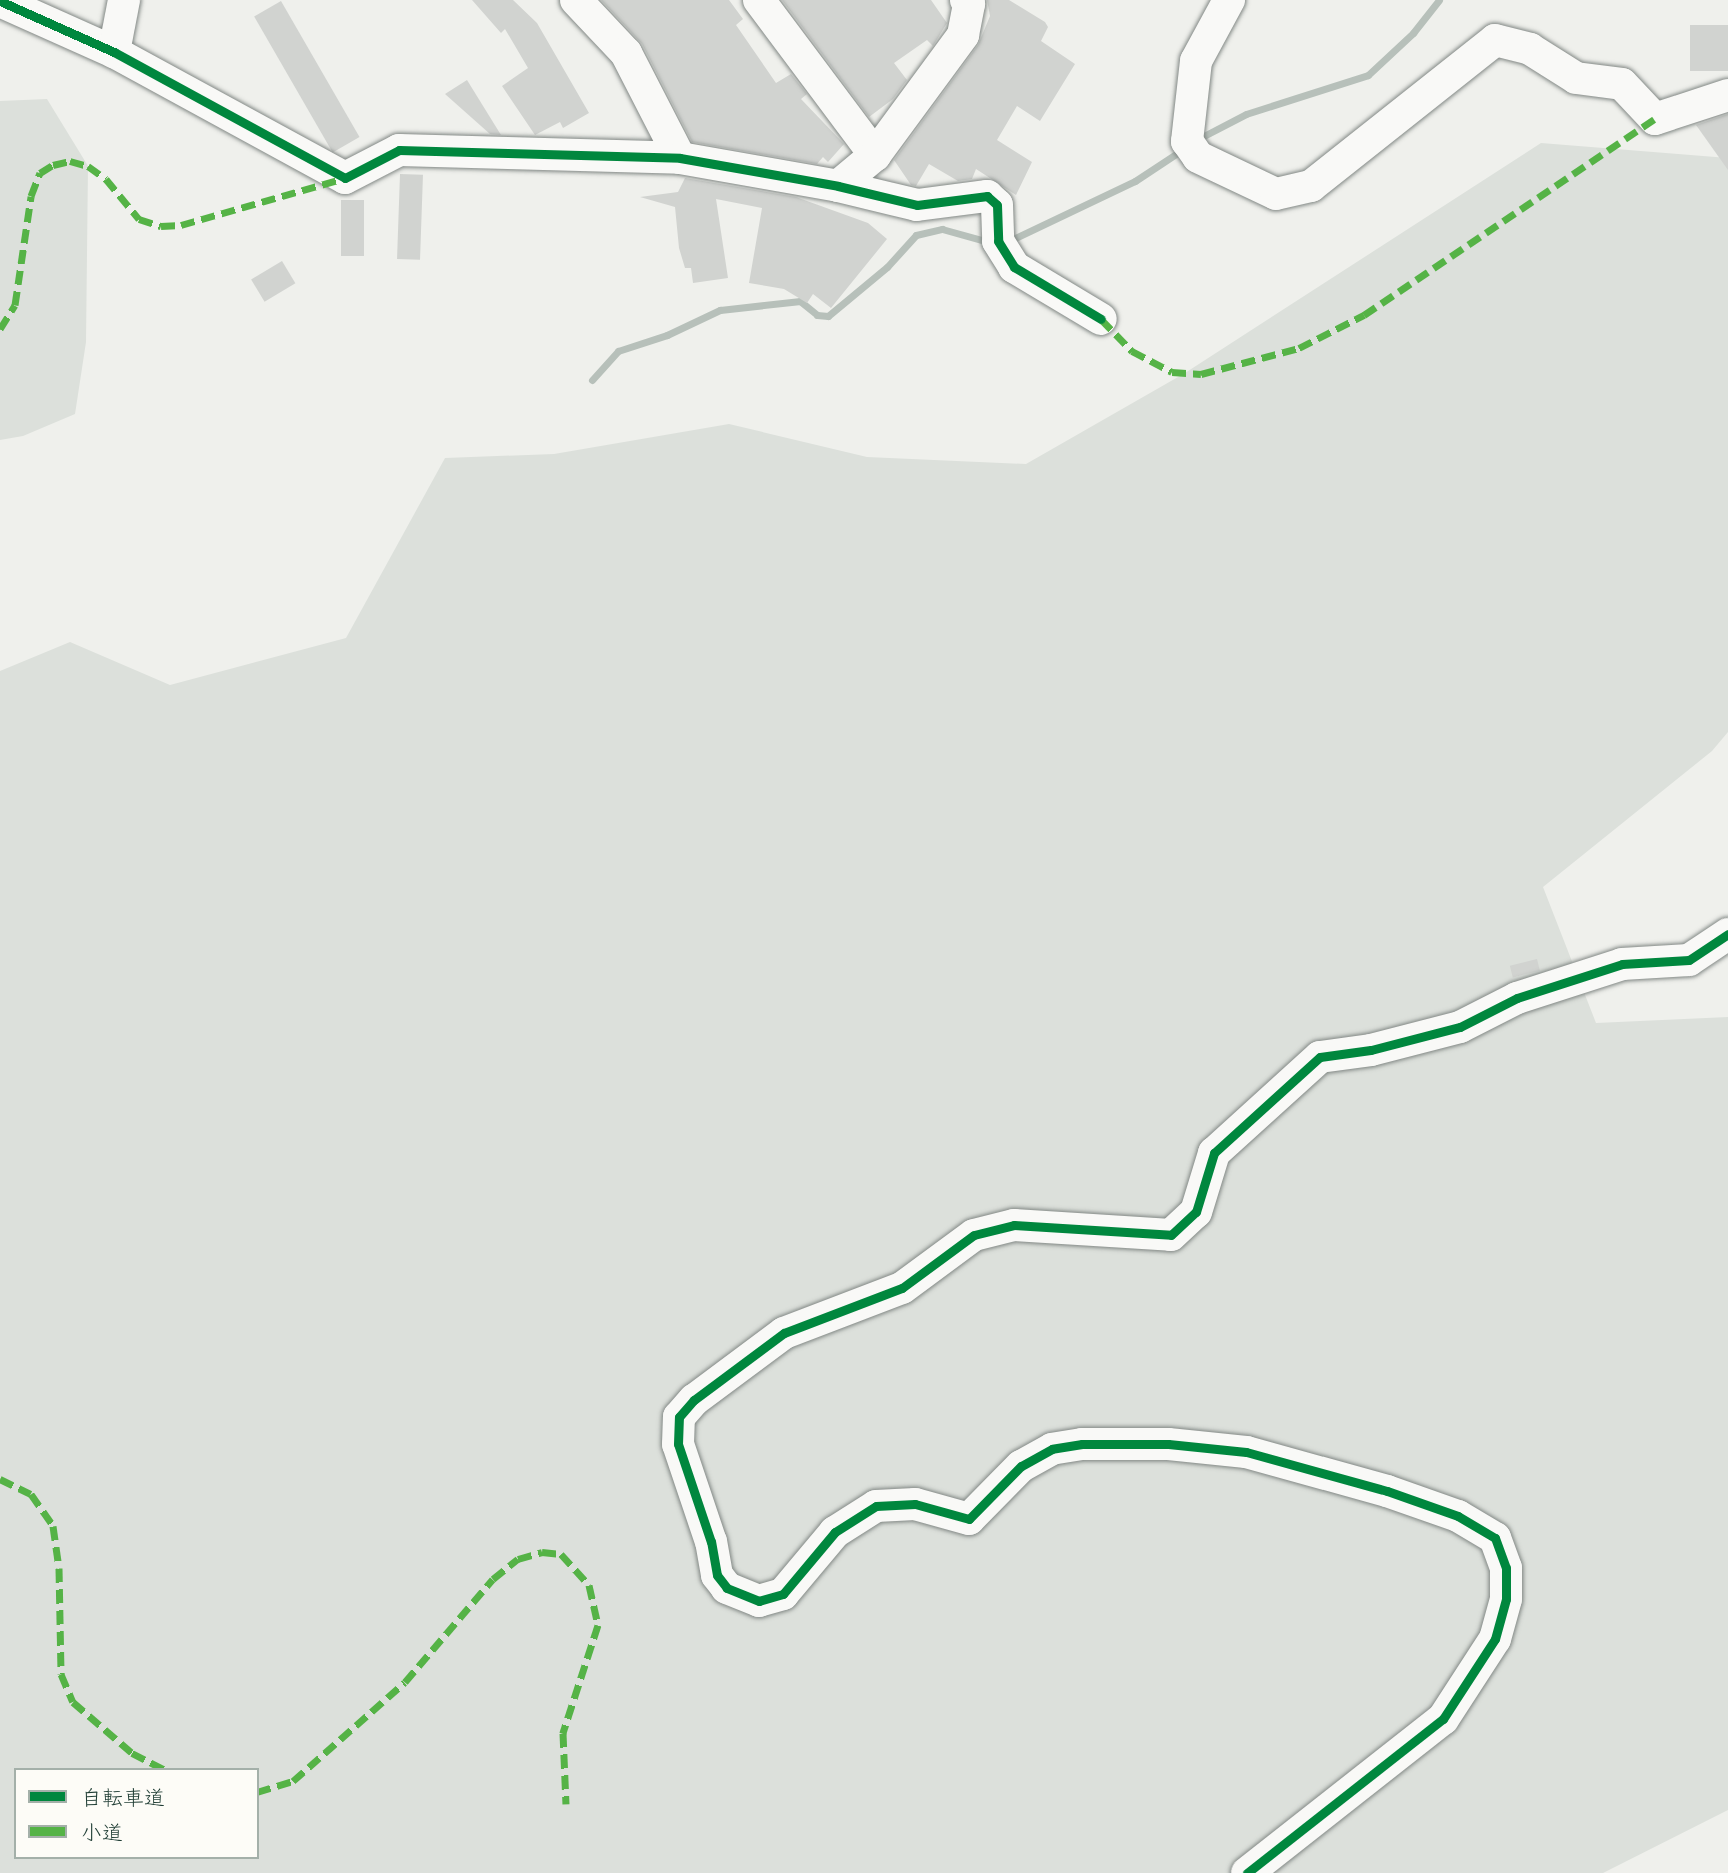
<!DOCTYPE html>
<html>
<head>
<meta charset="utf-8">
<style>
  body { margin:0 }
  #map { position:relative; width:1728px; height:1873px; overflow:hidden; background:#eff0ec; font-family:"Shantell Sans","Klee One",sans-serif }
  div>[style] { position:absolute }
  .green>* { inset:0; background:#dce0db }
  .stream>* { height:7px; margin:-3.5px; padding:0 3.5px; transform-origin:3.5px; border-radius:3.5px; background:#b7c0ba }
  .building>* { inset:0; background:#d1d3d0; transform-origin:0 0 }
  .roads { filter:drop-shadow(0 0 2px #828885) drop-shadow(0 0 2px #828885) }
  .minor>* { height:32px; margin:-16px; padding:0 16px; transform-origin:16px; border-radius:16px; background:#f9f9f7 }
  .quiet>* { height:7px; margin-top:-3.5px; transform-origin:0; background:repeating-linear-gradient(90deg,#55b346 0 14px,transparent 0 21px) }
  .cycleway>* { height:9px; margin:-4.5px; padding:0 4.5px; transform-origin:4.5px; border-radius:4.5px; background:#00873e }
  span { translate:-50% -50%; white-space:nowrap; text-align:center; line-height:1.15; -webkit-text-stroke:7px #fdfcf7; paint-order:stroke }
  .legend { position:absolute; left:14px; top:1768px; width:245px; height:91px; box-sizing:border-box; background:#fdfcf7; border:2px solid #a4b0a9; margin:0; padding:9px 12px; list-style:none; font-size:21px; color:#1f3d34 }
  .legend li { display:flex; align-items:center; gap:14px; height:35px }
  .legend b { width:35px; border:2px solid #a4b0a9 }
</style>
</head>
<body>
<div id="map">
  <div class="green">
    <i style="clip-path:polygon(47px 99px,88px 166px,86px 342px,75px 414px,23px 436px,0 440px,0 101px)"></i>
    <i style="clip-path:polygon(evenodd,1541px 143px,1728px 158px,1728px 732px,1712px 751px,1543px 887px,1596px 1023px,1728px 1017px,1728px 1810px,1603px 1873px,0 1873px,0 671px,70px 642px,170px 685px,346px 638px,445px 458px,554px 454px,729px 424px,867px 457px,1026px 464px,1185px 373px,1541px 143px,16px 1770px,257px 1770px,257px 1857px,16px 1857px,16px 1770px)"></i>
  </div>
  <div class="stream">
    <i style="left:1198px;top:139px;width:54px;rotate:-27.5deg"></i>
    <i style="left:1246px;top:114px;width:128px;rotate:-17.7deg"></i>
    <i style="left:1368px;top:75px;width:62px;rotate:-43deg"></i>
    <i style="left:1413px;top:33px;width:42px;rotate:-51.8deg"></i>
    <i style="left:1007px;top:242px;width:142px;rotate:-25.5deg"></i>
    <i style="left:1135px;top:181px;width:56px;rotate:-33.4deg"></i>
    <i style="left:592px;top:380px;width:39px;rotate:-48deg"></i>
    <i style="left:618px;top:351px;width:52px;rotate:-18.1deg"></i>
    <i style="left:667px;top:335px;width:59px;rotate:-25.3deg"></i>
    <i style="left:720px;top:310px;width:81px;rotate:-6.4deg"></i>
    <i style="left:800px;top:301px;width:22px;rotate:39deg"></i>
    <i style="left:817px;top:315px;width:11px;rotate:5deg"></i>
    <i style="left:828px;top:316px;width:77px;rotate:-39.7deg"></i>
    <i style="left:887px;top:267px;width:43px;rotate:-47.8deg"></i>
    <i style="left:916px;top:235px;width:27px;rotate:-13deg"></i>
    <i style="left:942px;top:229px;width:49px;rotate:15.5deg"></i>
  </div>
  <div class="building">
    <i style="clip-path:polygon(472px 0,513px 0,537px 23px,589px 113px,563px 128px,560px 122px,535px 135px,502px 86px,528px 68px,505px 29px,501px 33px)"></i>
    <i style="clip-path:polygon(601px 0,729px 0,743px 19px,736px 25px,776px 83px,791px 74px,807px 94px,801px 99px,844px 144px,828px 162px,823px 157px,817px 164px,692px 142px,642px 44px)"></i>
    <i style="clip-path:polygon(782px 0,931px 0,947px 23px,933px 46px,927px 40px,894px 63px,907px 80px,893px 99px,869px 117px)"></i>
    <i style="clip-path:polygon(987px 0,1009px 0,1045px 22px,1048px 27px,1041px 41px,1075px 64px,1040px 121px,1017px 106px,997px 140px,1032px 162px,1016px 195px,976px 169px,972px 179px,958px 181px,929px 164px,916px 186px,911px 185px,894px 160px,978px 45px,990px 16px)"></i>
    <i style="left:281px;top:1px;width:157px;height:31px;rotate:60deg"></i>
    <i style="left:1728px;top:25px;width:46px;height:38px;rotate:90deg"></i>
    <i style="clip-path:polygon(467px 80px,501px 135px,490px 134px,445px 94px)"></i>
    <i style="clip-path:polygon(1728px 114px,1728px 170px,1696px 125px)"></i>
    <i style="left:400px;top:174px;width:23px;height:85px;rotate:2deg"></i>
    <i style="clip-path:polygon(685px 178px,796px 197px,868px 223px,887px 239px,831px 308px,813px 294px,807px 303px,784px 289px,749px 283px,762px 208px,716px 199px,728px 278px,693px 283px,691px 268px,685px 268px,679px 248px,675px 207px,640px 197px,678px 192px)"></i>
    <i style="left:341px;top:200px;width:23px;height:56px"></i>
    <i style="left:282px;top:261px;width:26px;height:36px;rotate:59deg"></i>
    <i style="left:1537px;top:959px;width:12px;height:28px;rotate:76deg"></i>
  </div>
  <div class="roads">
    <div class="minor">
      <i style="left:576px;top:0;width:73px;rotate:46.7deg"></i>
      <i style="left:626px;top:53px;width:118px;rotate:62.8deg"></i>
      <i style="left:759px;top:0;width:194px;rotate:53.2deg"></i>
      <i style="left:1229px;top:0;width:69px;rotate:118.4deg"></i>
      <i style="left:1196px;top:61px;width:81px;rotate:96.4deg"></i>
      <i style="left:1187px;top:141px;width:19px;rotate:55deg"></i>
      <i style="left:1198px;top:157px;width:86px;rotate:25.4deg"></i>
      <i style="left:1276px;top:194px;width:36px;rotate:-13deg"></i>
      <i style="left:1311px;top:186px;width:235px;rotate:-38.4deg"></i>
      <i style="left:1495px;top:40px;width:36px;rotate:14deg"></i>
      <i style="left:1530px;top:49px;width:54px;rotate:32.2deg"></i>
      <i style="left:1576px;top:78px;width:46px;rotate:7.4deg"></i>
      <i style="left:1622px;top:84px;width:48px;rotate:46.7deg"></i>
      <i style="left:1655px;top:119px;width:77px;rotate:-18.2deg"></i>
      <i style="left:0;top:1px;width:125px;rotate:24.1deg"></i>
      <i style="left:114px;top:52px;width:263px;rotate:28.6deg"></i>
      <i style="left:345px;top:178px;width:61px;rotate:-27.4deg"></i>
      <i style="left:399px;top:150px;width:281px;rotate:1.6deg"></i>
      <i style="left:680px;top:158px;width:160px;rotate:10deg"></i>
      <i style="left:838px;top:186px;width:81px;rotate:13.5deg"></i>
      <i style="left:917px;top:205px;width:71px;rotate:-7.3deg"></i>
      <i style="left:987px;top:196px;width:13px;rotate:42deg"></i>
      <i style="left:997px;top:205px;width:36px;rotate:88deg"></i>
      <i style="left:998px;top:241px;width:31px;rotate:58deg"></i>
      <i style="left:1014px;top:267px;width:101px;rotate:30.9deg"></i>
      <i style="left:114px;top:52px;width:53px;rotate:-79.1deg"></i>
      <i style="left:838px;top:186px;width:48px;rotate:-40deg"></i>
      <i style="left:875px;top:155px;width:149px;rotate:-53.7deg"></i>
      <i style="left:963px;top:35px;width:32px;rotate:-79deg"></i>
      <i style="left:969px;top:4px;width:5px;rotate:-127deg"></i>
      <i style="left:1247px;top:1873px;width:249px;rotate:-38.2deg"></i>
      <i style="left:1443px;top:1719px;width:95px;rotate:-57deg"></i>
      <i style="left:1495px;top:1639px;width:41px;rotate:-74.6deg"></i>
      <i style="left:1506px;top:1599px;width:31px;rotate:-90deg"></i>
      <i style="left:1506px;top:1568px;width:32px;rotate:-110deg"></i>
      <i style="left:1495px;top:1538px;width:43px;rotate:-149.3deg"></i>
      <i style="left:1458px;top:1516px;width:75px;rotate:-160.6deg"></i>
      <i style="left:1387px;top:1491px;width:146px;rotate:-164.5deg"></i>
      <i style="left:1246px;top:1452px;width:78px;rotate:-174.1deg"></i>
      <i style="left:1168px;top:1444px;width:86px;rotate:180deg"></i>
      <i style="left:1082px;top:1444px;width:30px;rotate:171deg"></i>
      <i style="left:1052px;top:1449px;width:35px;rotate:151deg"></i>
      <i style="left:1021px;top:1466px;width:74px;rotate:134.5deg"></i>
      <i style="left:969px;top:1519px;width:56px;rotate:-164.5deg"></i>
      <i style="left:915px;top:1504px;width:39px;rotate:177deg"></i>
      <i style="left:876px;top:1506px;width:49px;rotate:147.6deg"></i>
      <i style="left:835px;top:1532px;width:81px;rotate:130deg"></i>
      <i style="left:783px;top:1594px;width:25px;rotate:164deg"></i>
      <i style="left:759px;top:1601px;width:35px;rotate:-158deg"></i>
      <i style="left:727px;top:1588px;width:16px;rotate:-128deg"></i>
      <i style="left:717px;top:1575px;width:34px;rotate:-100deg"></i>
      <i style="left:711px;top:1542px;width:103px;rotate:-108.6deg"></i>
      <i style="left:678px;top:1444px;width:27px;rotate:-88deg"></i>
      <i style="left:679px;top:1417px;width:23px;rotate:-49deg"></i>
      <i style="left:694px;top:1400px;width:112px;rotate:-36.7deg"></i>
      <i style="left:784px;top:1333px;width:126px;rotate:-20.9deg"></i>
      <i style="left:902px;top:1288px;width:89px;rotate:-36.4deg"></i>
      <i style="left:974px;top:1235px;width:41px;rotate:-14deg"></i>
      <i style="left:1014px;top:1225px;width:157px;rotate:3.6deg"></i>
      <i style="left:1171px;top:1235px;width:34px;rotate:-43deg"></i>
      <i style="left:1196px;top:1212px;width:62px;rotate:-73deg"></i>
      <i style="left:1214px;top:1153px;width:143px;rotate:-42.2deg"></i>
      <i style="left:1320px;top:1057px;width:51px;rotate:-7.8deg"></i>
      <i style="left:1371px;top:1050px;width:92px;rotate:-14.5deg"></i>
      <i style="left:1460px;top:1027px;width:64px;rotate:-27deg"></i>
      <i style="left:1517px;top:998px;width:110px;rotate:-17.9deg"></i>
      <i style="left:1622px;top:964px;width:67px;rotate:-3.4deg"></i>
      <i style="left:1689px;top:960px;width:47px;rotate:-33.7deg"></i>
    </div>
  </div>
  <div class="quiet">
    <i style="left:1101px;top:319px;width:45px;rotate:45.9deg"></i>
    <i style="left:1132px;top:351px;width:45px;rotate:27.7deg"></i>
    <i style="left:1172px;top:372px;width:29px;rotate:4deg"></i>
    <i style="left:1201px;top:374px;width:101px;rotate:-14.9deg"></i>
    <i style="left:1299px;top:348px;width:73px;rotate:-26.9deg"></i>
    <i style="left:1364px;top:315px;width:351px;rotate:-34deg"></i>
    <i style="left:0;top:329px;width:28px;rotate:-58deg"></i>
    <i style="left:15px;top:305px;width:110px;rotate:-81.6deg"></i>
    <i style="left:31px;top:196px;width:25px;rotate:-69deg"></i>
    <i style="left:40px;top:173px;width:15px;rotate:-32deg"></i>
    <i style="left:53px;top:165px;width:17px;rotate:-13deg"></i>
    <i style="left:70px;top:161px;width:19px;rotate:16deg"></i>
    <i style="left:88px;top:166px;width:22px;rotate:36deg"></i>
    <i style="left:106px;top:179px;width:52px;rotate:50.5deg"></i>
    <i style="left:139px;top:219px;width:23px;rotate:18deg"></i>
    <i style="left:161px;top:226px;width:20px;rotate:-3deg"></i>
    <i style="left:181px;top:225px;width:171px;rotate:-16deg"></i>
    <i style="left:0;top:1479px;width:34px;rotate:26deg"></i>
    <i style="left:31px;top:1494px;width:39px;rotate:55deg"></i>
    <i style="left:53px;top:1526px;width:42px;rotate:81.9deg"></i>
    <i style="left:59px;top:1568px;width:106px;rotate:88.9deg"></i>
    <i style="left:61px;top:1674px;width:30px;rotate:67deg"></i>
    <i style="left:73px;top:1702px;width:78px;rotate:40.8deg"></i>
    <i style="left:132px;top:1753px;width:37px;rotate:27deg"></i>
    <i style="left:257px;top:1792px;width:38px;rotate:-17deg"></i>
    <i style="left:293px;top:1781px;width:149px;rotate:-41.5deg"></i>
    <i style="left:405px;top:1682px;width:135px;rotate:-49.5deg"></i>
    <i style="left:493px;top:1579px;width:32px;rotate:-39deg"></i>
    <i style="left:518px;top:1559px;width:25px;rotate:-16deg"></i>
    <i style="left:542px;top:1552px;width:19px;rotate:6deg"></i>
    <i style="left:561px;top:1554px;width:42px;rotate:47.9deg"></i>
    <i style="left:589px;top:1585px;width:41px;rotate:77.3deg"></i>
    <i style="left:598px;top:1625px;width:114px;rotate:108deg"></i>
    <i style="left:563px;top:1733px;width:71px;rotate:87.6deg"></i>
  </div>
  <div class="cycleway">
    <i style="left:0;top:1px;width:125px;rotate:24.1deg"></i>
    <i style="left:114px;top:52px;width:263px;rotate:28.6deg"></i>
    <i style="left:345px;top:178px;width:61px;rotate:-27.4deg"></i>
    <i style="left:399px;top:150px;width:281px;rotate:1.6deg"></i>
    <i style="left:680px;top:158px;width:160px;rotate:10deg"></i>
    <i style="left:838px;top:186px;width:81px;rotate:13.5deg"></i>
    <i style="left:917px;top:205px;width:71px;rotate:-7.3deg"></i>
    <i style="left:987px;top:196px;width:13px;rotate:42deg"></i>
    <i style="left:997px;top:205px;width:36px;rotate:88deg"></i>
    <i style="left:998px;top:241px;width:31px;rotate:58deg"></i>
    <i style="left:1014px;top:267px;width:101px;rotate:30.9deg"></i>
    <i style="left:1247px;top:1873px;width:249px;rotate:-38.2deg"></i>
    <i style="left:1443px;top:1719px;width:95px;rotate:-57deg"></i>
    <i style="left:1495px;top:1639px;width:41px;rotate:-74.6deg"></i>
    <i style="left:1506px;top:1599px;width:31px;rotate:-90deg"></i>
    <i style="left:1506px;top:1568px;width:32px;rotate:-110deg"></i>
    <i style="left:1495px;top:1538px;width:43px;rotate:-149.3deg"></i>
    <i style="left:1458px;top:1516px;width:75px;rotate:-160.6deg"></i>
    <i style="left:1387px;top:1491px;width:146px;rotate:-164.5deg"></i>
    <i style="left:1246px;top:1452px;width:78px;rotate:-174.1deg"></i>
    <i style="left:1168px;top:1444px;width:86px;rotate:180deg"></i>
    <i style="left:1082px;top:1444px;width:30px;rotate:171deg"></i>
    <i style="left:1052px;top:1449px;width:35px;rotate:151deg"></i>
    <i style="left:1021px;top:1466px;width:74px;rotate:134.5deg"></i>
    <i style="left:969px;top:1519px;width:56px;rotate:-164.5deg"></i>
    <i style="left:915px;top:1504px;width:39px;rotate:177deg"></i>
    <i style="left:876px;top:1506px;width:49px;rotate:147.6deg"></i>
    <i style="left:835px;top:1532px;width:81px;rotate:130deg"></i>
    <i style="left:783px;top:1594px;width:25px;rotate:164deg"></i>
    <i style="left:759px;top:1601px;width:35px;rotate:-158deg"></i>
    <i style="left:727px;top:1588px;width:16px;rotate:-128deg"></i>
    <i style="left:717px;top:1575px;width:34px;rotate:-100deg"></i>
    <i style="left:711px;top:1542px;width:103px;rotate:-108.6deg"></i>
    <i style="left:678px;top:1444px;width:27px;rotate:-88deg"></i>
    <i style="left:679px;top:1417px;width:23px;rotate:-49deg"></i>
    <i style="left:694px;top:1400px;width:112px;rotate:-36.7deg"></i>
    <i style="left:784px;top:1333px;width:126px;rotate:-20.9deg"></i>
    <i style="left:902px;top:1288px;width:89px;rotate:-36.4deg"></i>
    <i style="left:974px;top:1235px;width:41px;rotate:-14deg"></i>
    <i style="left:1014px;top:1225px;width:157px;rotate:3.6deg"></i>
    <i style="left:1171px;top:1235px;width:34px;rotate:-43deg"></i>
    <i style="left:1196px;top:1212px;width:62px;rotate:-73deg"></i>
    <i style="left:1214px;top:1153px;width:143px;rotate:-42.2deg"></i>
    <i style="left:1320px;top:1057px;width:51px;rotate:-7.8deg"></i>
    <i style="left:1371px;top:1050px;width:92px;rotate:-14.5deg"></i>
    <i style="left:1460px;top:1027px;width:64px;rotate:-27deg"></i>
    <i style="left:1517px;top:998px;width:110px;rotate:-17.9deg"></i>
    <i style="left:1622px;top:964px;width:67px;rotate:-3.4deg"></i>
    <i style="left:1689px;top:960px;width:47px;rotate:-33.7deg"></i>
  </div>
  <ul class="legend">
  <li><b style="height:9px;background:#00873e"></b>自転車道</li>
  <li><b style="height:9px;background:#55b346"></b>小道</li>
  </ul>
</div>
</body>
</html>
